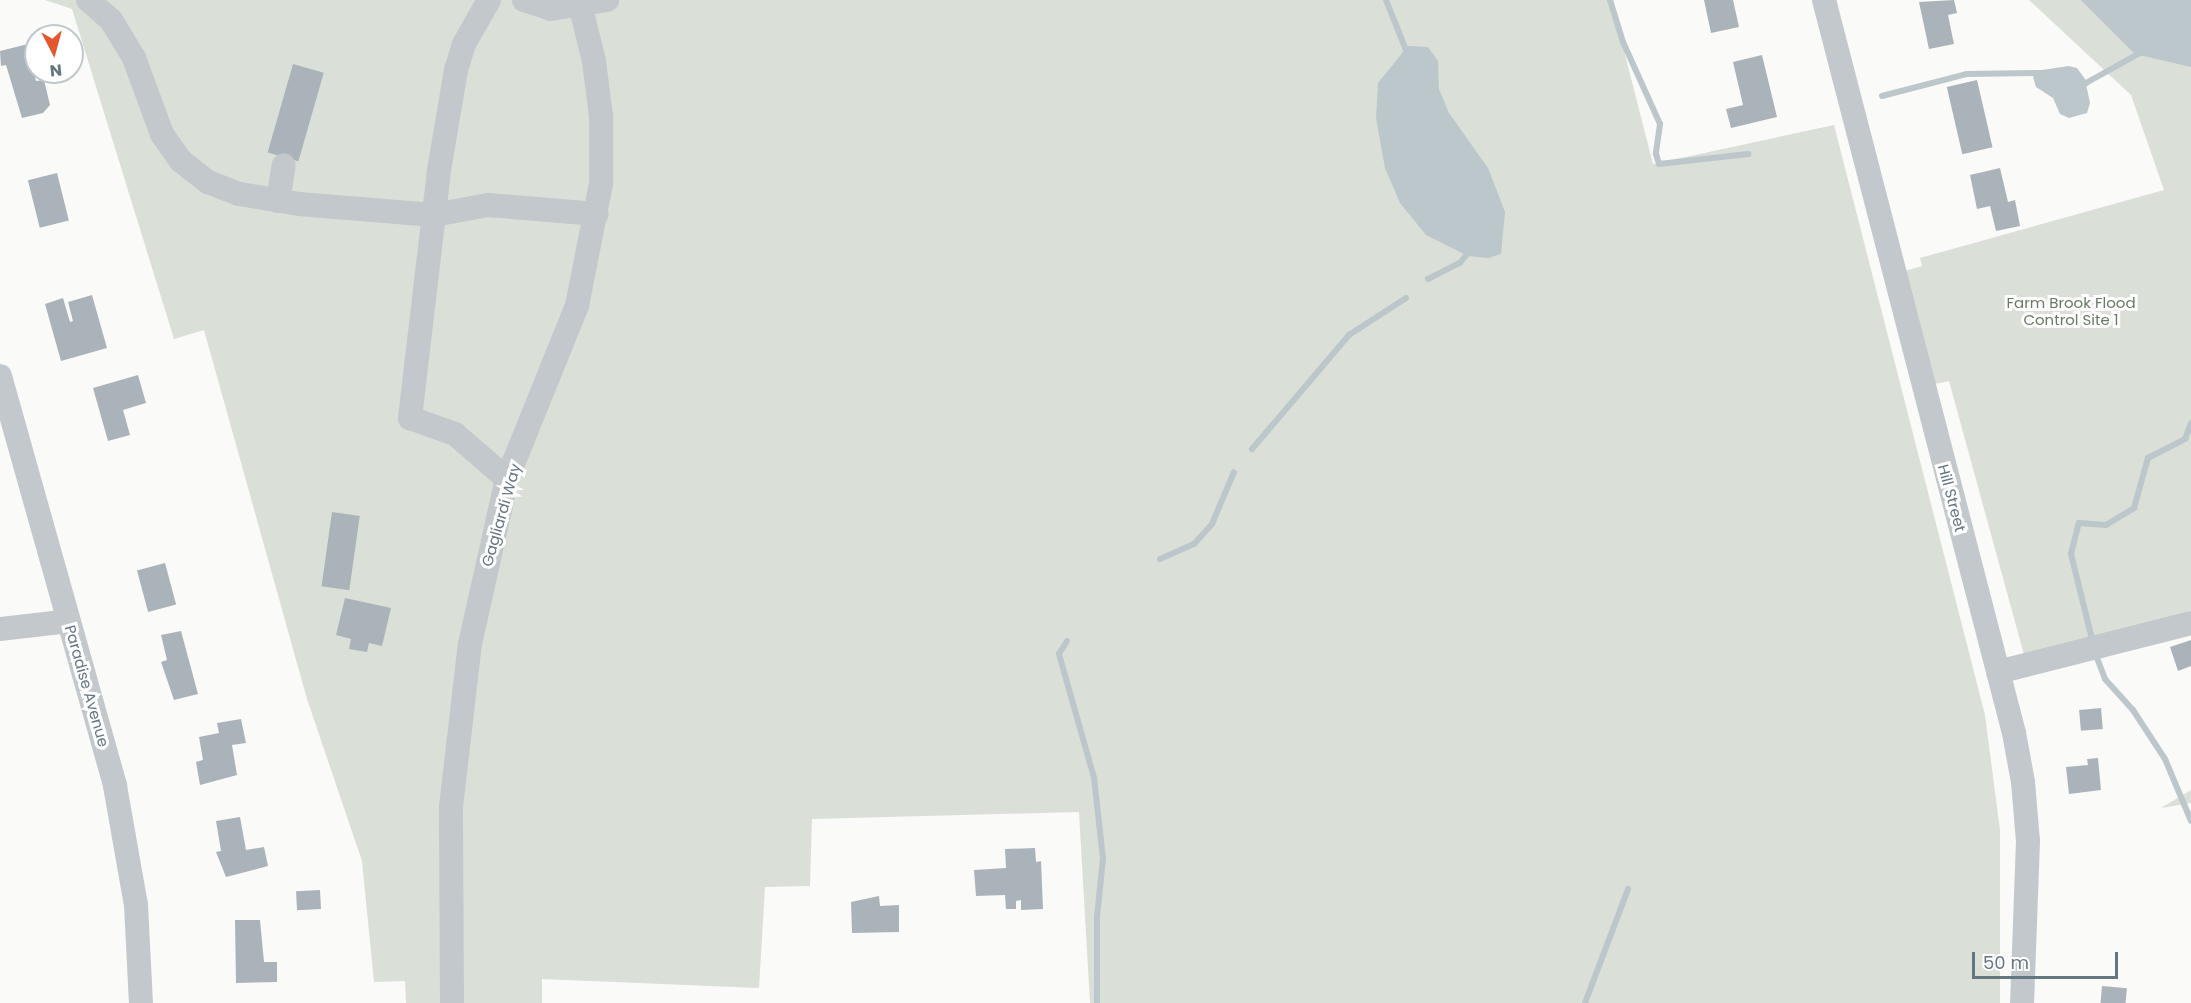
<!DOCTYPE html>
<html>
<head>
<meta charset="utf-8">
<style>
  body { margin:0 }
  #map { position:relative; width:2191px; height:1003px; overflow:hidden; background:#fafaf8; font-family:Poppins,sans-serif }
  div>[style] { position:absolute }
  .green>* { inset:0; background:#dadfd7 }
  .water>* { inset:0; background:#bbc7cb }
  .stream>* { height:6px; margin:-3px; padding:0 3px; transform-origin:3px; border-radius:3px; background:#bbc7cb }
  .building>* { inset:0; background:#aab3b9; transform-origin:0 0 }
  .minor>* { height:24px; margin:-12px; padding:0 12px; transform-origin:12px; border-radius:12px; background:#c3c8cc }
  span { translate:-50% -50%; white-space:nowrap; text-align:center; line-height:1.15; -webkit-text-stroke:6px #fff; paint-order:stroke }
  .park-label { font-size:15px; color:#687a64 }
  .street-label { font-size:15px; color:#657683 }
  .north { position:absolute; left:24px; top:24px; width:60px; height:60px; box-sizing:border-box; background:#fff; border:2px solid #c1c8cd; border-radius:50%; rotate:174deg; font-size:16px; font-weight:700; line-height:24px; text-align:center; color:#657683 }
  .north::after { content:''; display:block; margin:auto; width:21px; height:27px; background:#e4572e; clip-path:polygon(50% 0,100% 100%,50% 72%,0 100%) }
  .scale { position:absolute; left:1972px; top:952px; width:146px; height:27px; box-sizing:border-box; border:3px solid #657683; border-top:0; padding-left:8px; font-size:18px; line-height:21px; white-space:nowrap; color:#657683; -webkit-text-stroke:4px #fff; paint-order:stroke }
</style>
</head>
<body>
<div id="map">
  <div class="green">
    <i style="clip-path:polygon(45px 0,1611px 0,1653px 164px,1834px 125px,1985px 715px,2000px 830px,2000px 1003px,1090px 1003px,1079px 812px,812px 819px,810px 886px,765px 887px,759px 988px,542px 979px,542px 1003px,406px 1003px,405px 981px,374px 982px,362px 861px,307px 699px,204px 330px,174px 339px,72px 9px)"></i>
    <i style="clip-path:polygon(2029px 0,2191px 0,2191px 631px,2029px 673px,1949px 381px,1935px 384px,1905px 271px,1922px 266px,1920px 258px,2164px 190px,2131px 95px)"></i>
    <i style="clip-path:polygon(2191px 790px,2191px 803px,2161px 808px)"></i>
  </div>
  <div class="water">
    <i style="clip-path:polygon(2081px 0,2191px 0,2191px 67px,2135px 54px)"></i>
    <i style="clip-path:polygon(1408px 46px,1428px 47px,1438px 61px,1439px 89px,1449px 113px,1488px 168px,1505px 212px,1501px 254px,1488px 258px,1468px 256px,1426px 235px,1400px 203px,1385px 168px,1376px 118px,1378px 83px)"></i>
    <i style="clip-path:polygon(2069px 66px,2077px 68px,2085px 79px,2090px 103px,2087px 113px,2069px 118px,2060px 114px,2053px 98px,2036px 87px,2033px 77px,2035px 71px)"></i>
  </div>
  <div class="stream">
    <i style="left:1386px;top:0;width:59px;rotate:68.2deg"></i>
    <i style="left:1610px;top:0;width:44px;rotate:72.8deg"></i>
    <i style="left:1623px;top:42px;width:90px;rotate:65.7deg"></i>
    <i style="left:1660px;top:124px;width:30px;rotate:98deg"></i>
    <i style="left:1656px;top:154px;width:10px;rotate:73deg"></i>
    <i style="left:1659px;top:164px;width:90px;rotate:-6.4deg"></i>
    <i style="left:2079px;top:82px;width:7px;rotate:8deg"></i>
    <i style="left:2086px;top:83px;width:64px;rotate:-29deg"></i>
    <i style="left:1882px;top:96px;width:88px;rotate:-14.5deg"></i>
    <i style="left:1967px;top:74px;width:73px;rotate:-0.8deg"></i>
    <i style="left:1428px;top:279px;width:36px;rotate:-27deg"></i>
    <i style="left:1460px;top:263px;width:16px;rotate:-52deg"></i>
    <i style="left:1252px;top:449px;width:150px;rotate:-49.6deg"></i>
    <i style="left:1349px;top:335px;width:68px;rotate:-33deg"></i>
    <i style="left:1160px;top:559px;width:37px;rotate:-24deg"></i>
    <i style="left:1194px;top:544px;width:27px;rotate:-48deg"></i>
    <i style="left:1212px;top:524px;width:56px;rotate:-67.1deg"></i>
    <i style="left:2092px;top:639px;width:88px;rotate:-103.9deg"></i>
    <i style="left:2071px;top:554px;width:32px;rotate:-76deg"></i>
    <i style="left:2079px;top:523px;width:27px;rotate:4deg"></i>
    <i style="left:2106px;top:525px;width:33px;rotate:-31deg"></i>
    <i style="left:2134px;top:508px;width:52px;rotate:-74.4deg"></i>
    <i style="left:2148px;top:458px;width:42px;rotate:-27.2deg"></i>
    <i style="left:2185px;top:439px;width:17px;rotate:-69deg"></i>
    <i style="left:1067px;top:641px;width:15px;rotate:122deg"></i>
    <i style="left:1059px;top:654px;width:129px;rotate:74.2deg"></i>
    <i style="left:1094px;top:778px;width:81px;rotate:83.6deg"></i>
    <i style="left:1103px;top:858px;width:59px;rotate:95.8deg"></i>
    <i style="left:1097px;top:917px;width:86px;rotate:90deg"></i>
    <i style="left:2097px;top:658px;width:22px;rotate:69deg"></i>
    <i style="left:2105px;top:679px;width:42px;rotate:47.9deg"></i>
    <i style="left:2133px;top:710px;width:59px;rotate:56.9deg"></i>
    <i style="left:2165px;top:759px;width:67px;rotate:67.2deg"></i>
    <i style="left:1585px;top:1003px;width:122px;rotate:-69.3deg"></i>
  </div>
  <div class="building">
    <i style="clip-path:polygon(1704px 0,1733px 0,1739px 27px,1711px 33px)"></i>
    <i style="clip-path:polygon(1954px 0,1957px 13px,1948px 15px,1954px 44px,1929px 49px,1919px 2px)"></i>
    <i style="clip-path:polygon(28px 44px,36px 81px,44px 80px,50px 105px,43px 113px,22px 118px,6px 65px,1px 66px,0 51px)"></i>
    <i style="clip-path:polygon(1762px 55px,1777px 117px,1731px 128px,1726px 109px,1743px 105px,1733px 62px)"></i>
    <i style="left:293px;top:64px;width:32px;height:92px;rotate:16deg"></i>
    <i style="left:1977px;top:80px;width:69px;height:31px;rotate:77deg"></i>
    <i style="clip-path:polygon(2000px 168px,2008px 202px,2015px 200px,2020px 226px,1996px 231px,1990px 206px,1977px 209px,1970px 175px)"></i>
    <i style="left:57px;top:173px;width:49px;height:30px;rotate:76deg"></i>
    <i style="clip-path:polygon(92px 295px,107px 348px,61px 361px,45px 304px,63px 298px,70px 322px,73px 321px,68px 302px)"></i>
    <i style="clip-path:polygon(138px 375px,146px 403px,123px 410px,130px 435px,108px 441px,93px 388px)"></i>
    <i style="left:332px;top:512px;width:28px;height:75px;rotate:8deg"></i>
    <i style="left:165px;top:563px;width:43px;height:29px;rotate:75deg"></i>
    <i style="clip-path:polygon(345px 598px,391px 608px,382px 646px,369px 643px,367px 652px,349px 649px,351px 639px,336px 635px)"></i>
    <i style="clip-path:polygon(181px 631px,198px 694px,174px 700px,161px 662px,167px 660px,161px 635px)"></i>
    <i style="clip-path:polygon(2191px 640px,2191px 666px,2178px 671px,2170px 647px)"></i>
    <i style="left:2101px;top:708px;width:21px;height:22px;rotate:85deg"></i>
    <i style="clip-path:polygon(241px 719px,246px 743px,232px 745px,237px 775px,200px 785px,196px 762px,203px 760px,199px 737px,219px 733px,217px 723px)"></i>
    <i style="clip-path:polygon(2098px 758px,2101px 790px,2069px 794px,2066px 767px,2088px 765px,2087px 759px)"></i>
    <i style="clip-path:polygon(240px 817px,246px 850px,264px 847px,268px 866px,226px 877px,216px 852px,221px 851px,216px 821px)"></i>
    <i style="clip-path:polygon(1035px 848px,1036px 862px,1041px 861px,1043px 909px,1021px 910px,1021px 900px,1016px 901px,1016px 909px,1006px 909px,1005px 895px,976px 896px,974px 870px,1006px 868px,1005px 849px)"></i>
    <i style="left:320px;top:890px;width:19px;height:24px;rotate:87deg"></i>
    <i style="clip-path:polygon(879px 896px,880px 906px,899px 905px,899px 932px,852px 933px,851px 902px)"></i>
    <i style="clip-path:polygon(235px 920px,260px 920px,264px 962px,277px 962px,277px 982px,236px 983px)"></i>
    <i style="left:2102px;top:986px;width:25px;height:17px;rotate:5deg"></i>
  </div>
  <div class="minor">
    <i style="left:88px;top:0;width:30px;rotate:41deg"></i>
    <i style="left:111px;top:20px;width:44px;rotate:58.8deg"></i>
    <i style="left:134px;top:58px;width:81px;rotate:69.8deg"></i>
    <i style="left:162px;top:134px;width:33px;rotate:55deg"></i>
    <i style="left:181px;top:161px;width:34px;rotate:38deg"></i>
    <i style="left:208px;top:182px;width:34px;rotate:21deg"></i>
    <i style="left:240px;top:194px;width:60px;rotate:9.6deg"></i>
    <i style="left:299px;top:204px;width:135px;rotate:4.7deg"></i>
    <i style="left:434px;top:215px;width:55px;rotate:-10.5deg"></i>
    <i style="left:488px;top:205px;width:109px;rotate:4.7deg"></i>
    <i style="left:489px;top:0;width:51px;rotate:119.6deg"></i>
    <i style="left:464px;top:44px;width:27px;rotate:107deg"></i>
    <i style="left:456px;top:70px;width:102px;rotate:99.6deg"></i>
    <i style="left:439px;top:171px;width:249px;rotate:96.7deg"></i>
    <i style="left:410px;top:418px;width:48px;rotate:19.6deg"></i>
    <i style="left:455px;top:434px;width:69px;rotate:40.9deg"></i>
    <i style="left:524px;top:0;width:28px;rotate:18deg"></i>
    <i style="left:551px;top:9px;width:57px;rotate:-9.1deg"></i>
    <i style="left:1824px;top:0;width:757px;rotate:75.47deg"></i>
    <i style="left:2014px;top:733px;width:50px;rotate:79.6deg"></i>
    <i style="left:2023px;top:782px;width:59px;rotate:85.2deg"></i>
    <i style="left:2028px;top:841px;width:162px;rotate:92.1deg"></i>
    <i style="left:278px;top:201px;width:36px;rotate:-81deg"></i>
    <i style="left:0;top:376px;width:426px;rotate:74.3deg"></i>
    <i style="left:115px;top:786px;width:121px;rotate:80deg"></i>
    <i style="left:136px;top:905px;width:98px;rotate:87.1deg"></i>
    <i style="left:0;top:629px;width:69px;rotate:-6.6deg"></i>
    <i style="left:1998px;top:672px;width:199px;rotate:-14.2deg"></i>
    <i style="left:452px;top:1003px;width:196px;rotate:-90.3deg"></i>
    <i style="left:451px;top:807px;width:164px;rotate:-83.4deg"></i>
    <i style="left:470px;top:644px;width:169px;rotate:-77.4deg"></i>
    <i style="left:507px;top:479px;width:187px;rotate:-68deg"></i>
    <i style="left:577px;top:306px;width:124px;rotate:-78.9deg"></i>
    <i style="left:601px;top:184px;width:68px;rotate:-90deg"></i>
    <i style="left:601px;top:116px;width:55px;rotate:-97.3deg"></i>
    <i style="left:594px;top:61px;width:63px;rotate:-103.8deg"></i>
  </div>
  <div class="park-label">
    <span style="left:2071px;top:311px">Farm Brook Flood<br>Control Site 1</span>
  </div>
  <div class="street-label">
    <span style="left:1952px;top:498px;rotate:75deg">Hill Street</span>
    <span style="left:501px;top:515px;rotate:-74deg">Gagliardi Way</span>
    <span style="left:87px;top:686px;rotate:74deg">Paradise Avenue</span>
  </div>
  <div class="north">N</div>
  <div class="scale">50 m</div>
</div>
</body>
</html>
